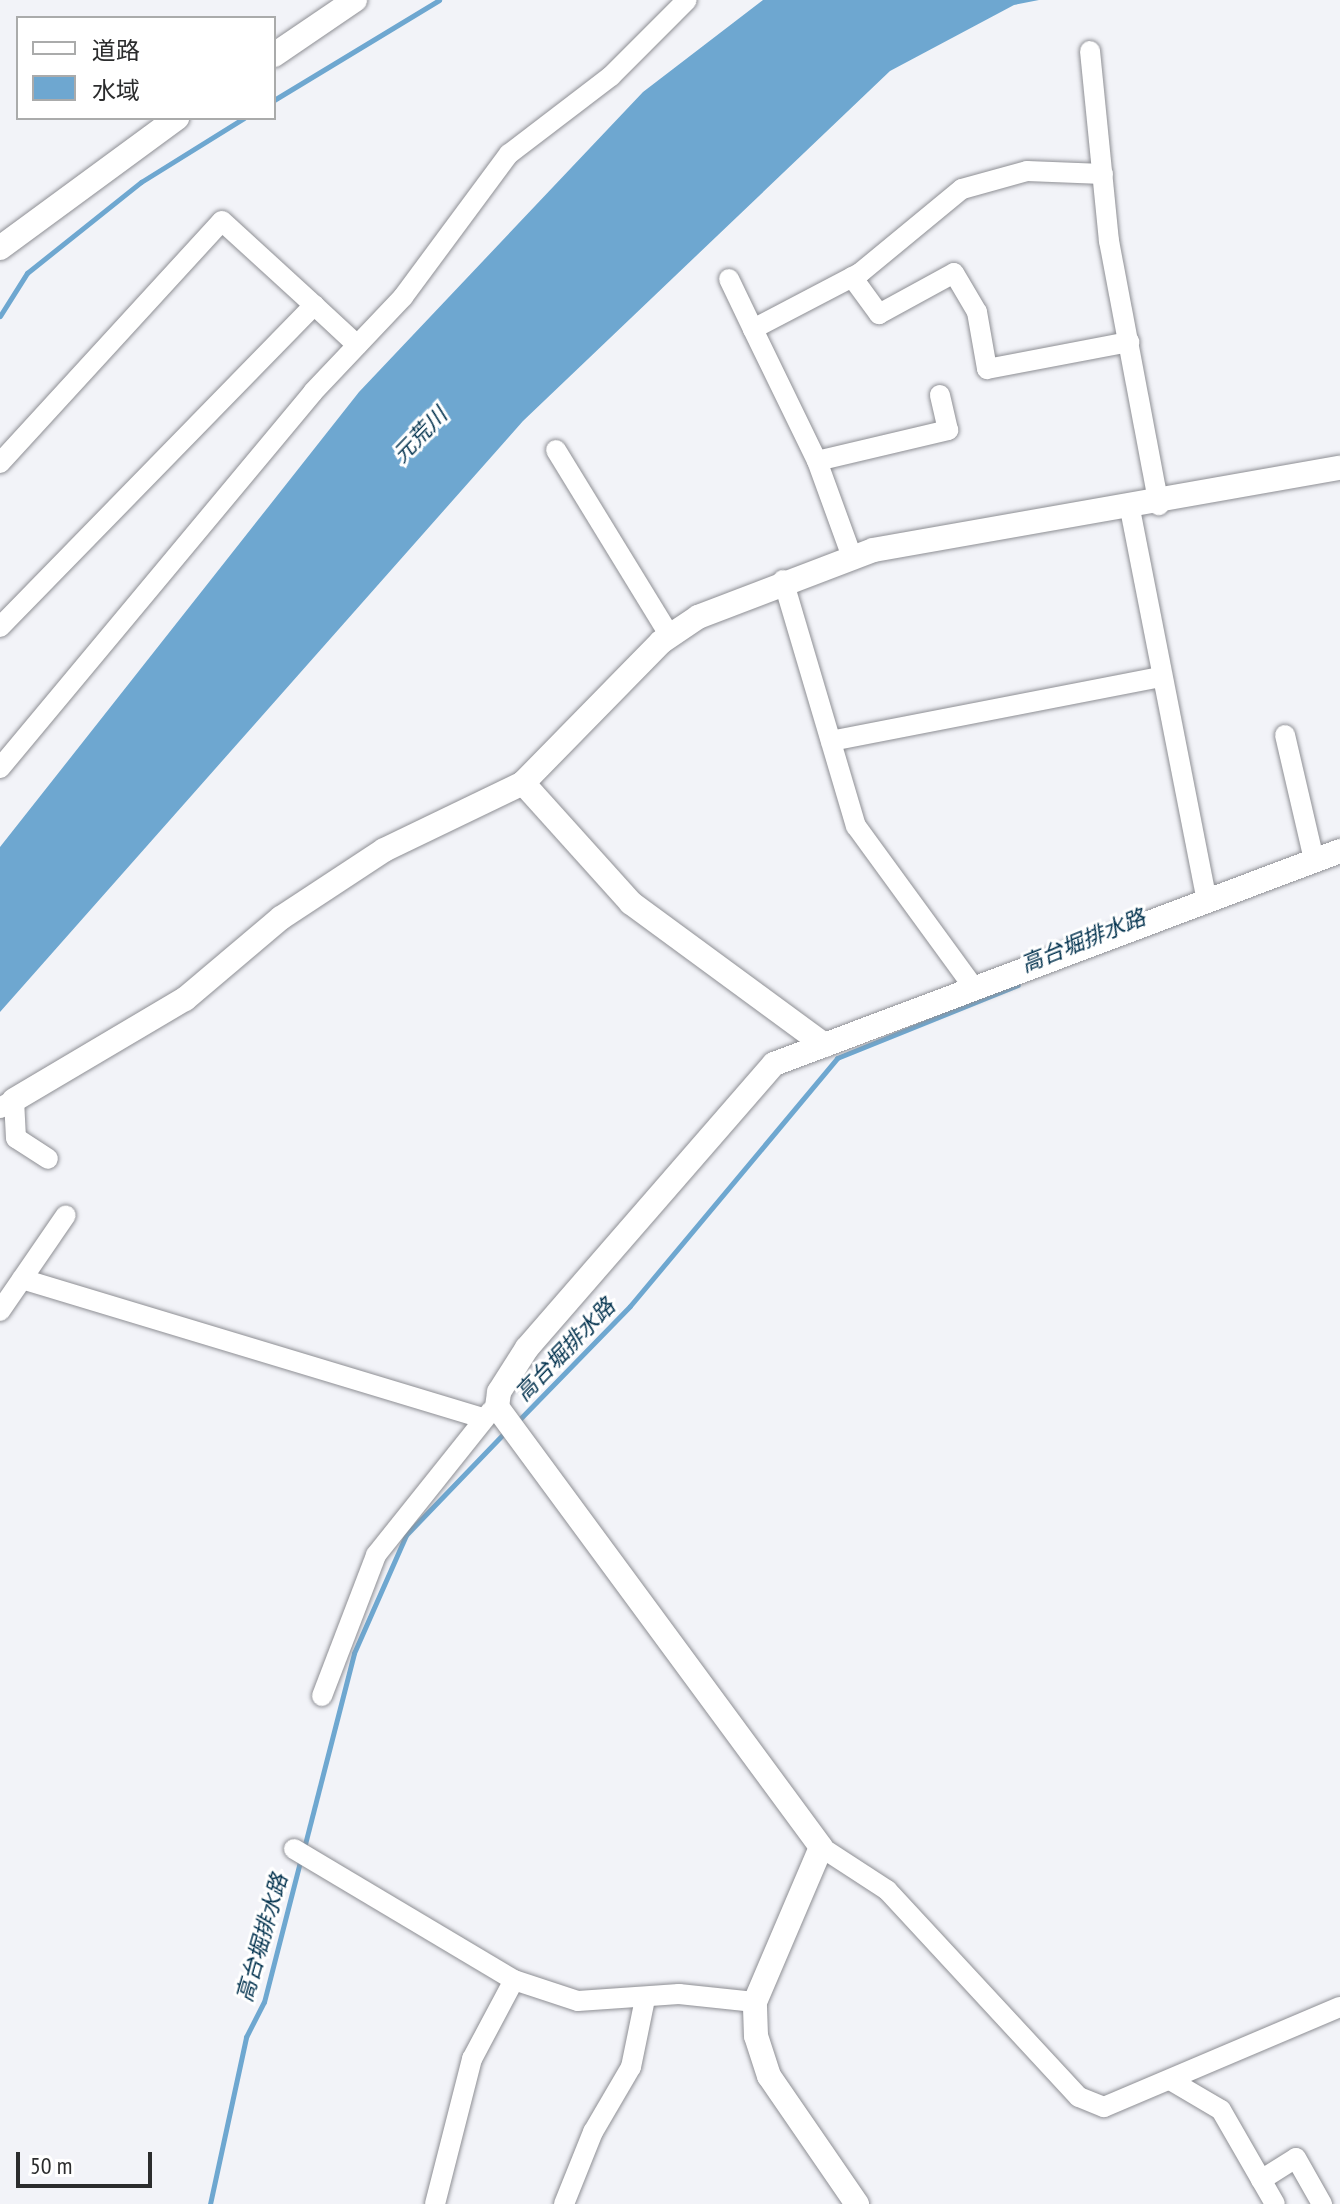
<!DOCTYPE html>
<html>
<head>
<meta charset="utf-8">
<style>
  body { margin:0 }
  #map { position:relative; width:1340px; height:2204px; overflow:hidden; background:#f2f3f8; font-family:"PT Sans Narrow","Noto Sans JP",sans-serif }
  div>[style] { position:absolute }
  .water>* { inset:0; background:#6ea7d0 }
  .stream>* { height:5px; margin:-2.5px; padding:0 2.5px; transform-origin:2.5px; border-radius:2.5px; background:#6ea7d0 }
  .roads { filter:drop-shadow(0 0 2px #8e8f94) drop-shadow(0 0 2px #8e8f94) }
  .minor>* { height:20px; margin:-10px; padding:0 10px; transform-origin:10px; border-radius:10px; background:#fff }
  .tertiary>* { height:24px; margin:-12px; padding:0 12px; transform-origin:12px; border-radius:12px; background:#fff }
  span { translate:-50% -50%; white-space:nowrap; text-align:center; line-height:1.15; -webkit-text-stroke:6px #fff; paint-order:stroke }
  .water-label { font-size:22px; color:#01314d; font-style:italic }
  .legend { position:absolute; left:16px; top:16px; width:260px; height:104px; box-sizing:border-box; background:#fff; border:2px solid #aaabab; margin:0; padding:10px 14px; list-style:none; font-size:24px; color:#2b2c2d }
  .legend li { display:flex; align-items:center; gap:16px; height:40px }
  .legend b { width:40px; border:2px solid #aaabab }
  .scale { position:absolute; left:16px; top:2152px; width:136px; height:36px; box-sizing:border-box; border:4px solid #2b2c2d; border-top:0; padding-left:10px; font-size:24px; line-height:28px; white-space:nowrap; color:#2b2c2d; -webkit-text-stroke:6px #fff; paint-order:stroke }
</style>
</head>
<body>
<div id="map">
  <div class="water">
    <i style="clip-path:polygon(763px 0,1039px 0,1014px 5px,890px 71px,523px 421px,0 1012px,0 847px,359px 392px,643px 92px)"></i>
  </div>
  <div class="stream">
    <i style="left:274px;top:100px;width:193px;rotate:-31.2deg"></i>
    <i style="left:0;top:316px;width:51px;rotate:-57.9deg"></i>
    <i style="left:27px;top:273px;width:146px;rotate:-38.6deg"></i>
    <i style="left:141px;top:182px;width:121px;rotate:-31.9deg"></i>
    <i style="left:516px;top:1423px;width:163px;rotate:-45.7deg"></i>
    <i style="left:630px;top:1306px;width:323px;rotate:-50.1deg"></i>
    <i style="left:837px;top:1058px;width:195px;rotate:-22deg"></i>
    <i style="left:304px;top:1848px;width:201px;rotate:-75.6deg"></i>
    <i style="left:354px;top:1653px;width:129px;rotate:-66.2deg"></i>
    <i style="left:406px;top:1535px;width:143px;rotate:-46.1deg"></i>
    <i style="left:210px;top:2204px;width:171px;rotate:-77.8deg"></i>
    <i style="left:246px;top:2037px;width:39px;rotate:-63deg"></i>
    <i style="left:264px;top:2002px;width:149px;rotate:-75.6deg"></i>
  </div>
  <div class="roads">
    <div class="minor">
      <i style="left:1090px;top:51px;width:191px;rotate:84.3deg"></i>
      <i style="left:1109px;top:241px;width:269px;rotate:79.3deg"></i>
      <i style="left:852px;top:277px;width:46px;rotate:53.9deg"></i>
      <i style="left:879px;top:314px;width:85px;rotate:-28.7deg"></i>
      <i style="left:954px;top:273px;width:45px;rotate:59.5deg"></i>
      <i style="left:977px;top:312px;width:58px;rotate:80deg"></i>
      <i style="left:987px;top:369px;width:145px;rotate:-10.8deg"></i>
      <i style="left:729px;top:279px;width:55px;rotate:64.4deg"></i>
      <i style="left:556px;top:450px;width:218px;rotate:58.5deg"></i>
      <i style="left:817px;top:461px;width:135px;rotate:-13.3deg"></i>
      <i style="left:948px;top:430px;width:36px;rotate:-103deg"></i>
      <i style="left:0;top:463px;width:328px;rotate:-47.5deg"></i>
      <i style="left:222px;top:221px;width:125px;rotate:42.4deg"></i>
      <i style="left:1130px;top:509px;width:399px;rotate:78.9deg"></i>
      <i style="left:852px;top:557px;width:102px;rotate:-110deg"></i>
      <i style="left:817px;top:461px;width:147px;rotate:-115.9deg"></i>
      <i style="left:753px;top:329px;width:121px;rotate:-27.6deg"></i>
      <i style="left:860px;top:273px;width:132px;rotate:-39.5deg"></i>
      <i style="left:962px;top:189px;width:67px;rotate:-15.5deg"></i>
      <i style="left:1027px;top:171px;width:76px;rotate:2.3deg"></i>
      <i style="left:783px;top:580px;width:257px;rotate:73.5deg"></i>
      <i style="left:856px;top:826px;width:202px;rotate:53.9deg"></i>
      <i style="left:0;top:627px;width:450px;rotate:-45.7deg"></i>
      <i style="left:314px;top:305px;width:59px;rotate:42.9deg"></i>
      <i style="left:1285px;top:735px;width:128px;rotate:76.9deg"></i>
      <i style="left:831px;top:741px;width:334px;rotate:-11deg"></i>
      <i style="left:0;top:768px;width:489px;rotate:-50.2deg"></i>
      <i style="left:313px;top:392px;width:131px;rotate:-46.5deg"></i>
      <i style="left:403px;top:297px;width:178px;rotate:-53.5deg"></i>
      <i style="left:509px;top:154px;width:128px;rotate:-37.4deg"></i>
      <i style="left:611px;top:76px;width:107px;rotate:-45deg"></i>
      <i style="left:0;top:1108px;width:16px;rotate:-30deg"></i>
      <i style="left:14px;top:1100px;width:38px;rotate:87deg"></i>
      <i style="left:16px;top:1138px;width:38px;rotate:33deg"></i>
      <i style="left:22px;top:1279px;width:480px;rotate:16.8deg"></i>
      <i style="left:0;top:1311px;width:116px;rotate:-55.5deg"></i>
      <i style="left:322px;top:1696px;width:151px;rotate:-69deg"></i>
      <i style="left:376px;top:1555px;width:184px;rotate:-51.4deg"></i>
      <i style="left:821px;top:1847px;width:79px;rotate:33.1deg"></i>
      <i style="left:887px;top:1890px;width:282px;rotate:47.2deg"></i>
      <i style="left:1079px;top:2097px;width:27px;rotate:22deg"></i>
      <i style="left:1104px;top:2107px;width:256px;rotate:-23deg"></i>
      <i style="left:294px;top:1849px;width:256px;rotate:30.8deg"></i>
      <i style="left:514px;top:1980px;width:67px;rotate:18.2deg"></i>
      <i style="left:578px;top:2001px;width:101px;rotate:-4deg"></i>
      <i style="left:679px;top:1994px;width:76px;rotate:6deg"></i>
      <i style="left:1170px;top:2080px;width:59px;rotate:30.5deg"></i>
      <i style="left:1221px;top:2110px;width:108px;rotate:60.1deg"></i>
      <i style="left:1261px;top:2180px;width:41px;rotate:-32.2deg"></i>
      <i style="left:1296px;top:2158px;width:53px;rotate:60.5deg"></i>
      <i style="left:435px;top:2204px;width:150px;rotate:-75.7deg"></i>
      <i style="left:472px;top:2059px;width:89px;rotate:-62deg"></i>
      <i style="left:564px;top:2204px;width:78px;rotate:-68.1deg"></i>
      <i style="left:593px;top:2132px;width:75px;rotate:-59.7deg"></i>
      <i style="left:631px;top:2067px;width:69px;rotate:-78.4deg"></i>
    </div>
    <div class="tertiary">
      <i style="left:274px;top:55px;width:98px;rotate:-34.2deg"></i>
      <i style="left:0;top:248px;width:220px;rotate:-36.3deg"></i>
      <i style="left:523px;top:783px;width:161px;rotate:48deg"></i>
      <i style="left:631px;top:903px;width:240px;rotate:36.3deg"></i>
      <i style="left:14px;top:1100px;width:199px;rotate:-30.6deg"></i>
      <i style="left:185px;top:999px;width:126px;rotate:-40.2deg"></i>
      <i style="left:281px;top:918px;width:123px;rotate:-33.4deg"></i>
      <i style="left:384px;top:850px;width:154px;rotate:-25.7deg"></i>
      <i style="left:523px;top:783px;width:197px;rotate:-45.6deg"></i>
      <i style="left:661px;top:642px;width:45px;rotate:-34deg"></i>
      <i style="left:698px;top:617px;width:187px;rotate:-20.9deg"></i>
      <i style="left:873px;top:550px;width:474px;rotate:-10deg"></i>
      <i style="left:857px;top:2204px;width:155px;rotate:-124.5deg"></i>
      <i style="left:769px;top:2076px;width:42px;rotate:-108deg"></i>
      <i style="left:756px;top:2036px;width:34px;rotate:-92deg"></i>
      <i style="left:755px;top:2002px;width:168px;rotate:-66.9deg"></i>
      <i style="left:821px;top:1847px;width:546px;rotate:-126.37deg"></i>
      <i style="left:497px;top:1407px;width:15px;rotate:-82deg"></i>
      <i style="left:499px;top:1392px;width:52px;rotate:-57.5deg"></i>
      <i style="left:527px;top:1348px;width:376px;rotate:-49deg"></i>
      <i style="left:774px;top:1064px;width:605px;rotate:-20.62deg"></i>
    </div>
  </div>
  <div class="water-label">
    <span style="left:420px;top:435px;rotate:-46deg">元荒川</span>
    <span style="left:1083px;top:941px;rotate:-22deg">高台堀排水路</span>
    <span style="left:565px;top:1350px;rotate:-46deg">高台堀排水路</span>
    <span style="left:262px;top:1938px;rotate:-74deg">高台堀排水路</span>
  </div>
  <ul class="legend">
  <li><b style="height:10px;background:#fff"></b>道路</li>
  <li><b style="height:22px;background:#6ea7d0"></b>水域</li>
  </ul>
  <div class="scale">50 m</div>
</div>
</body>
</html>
